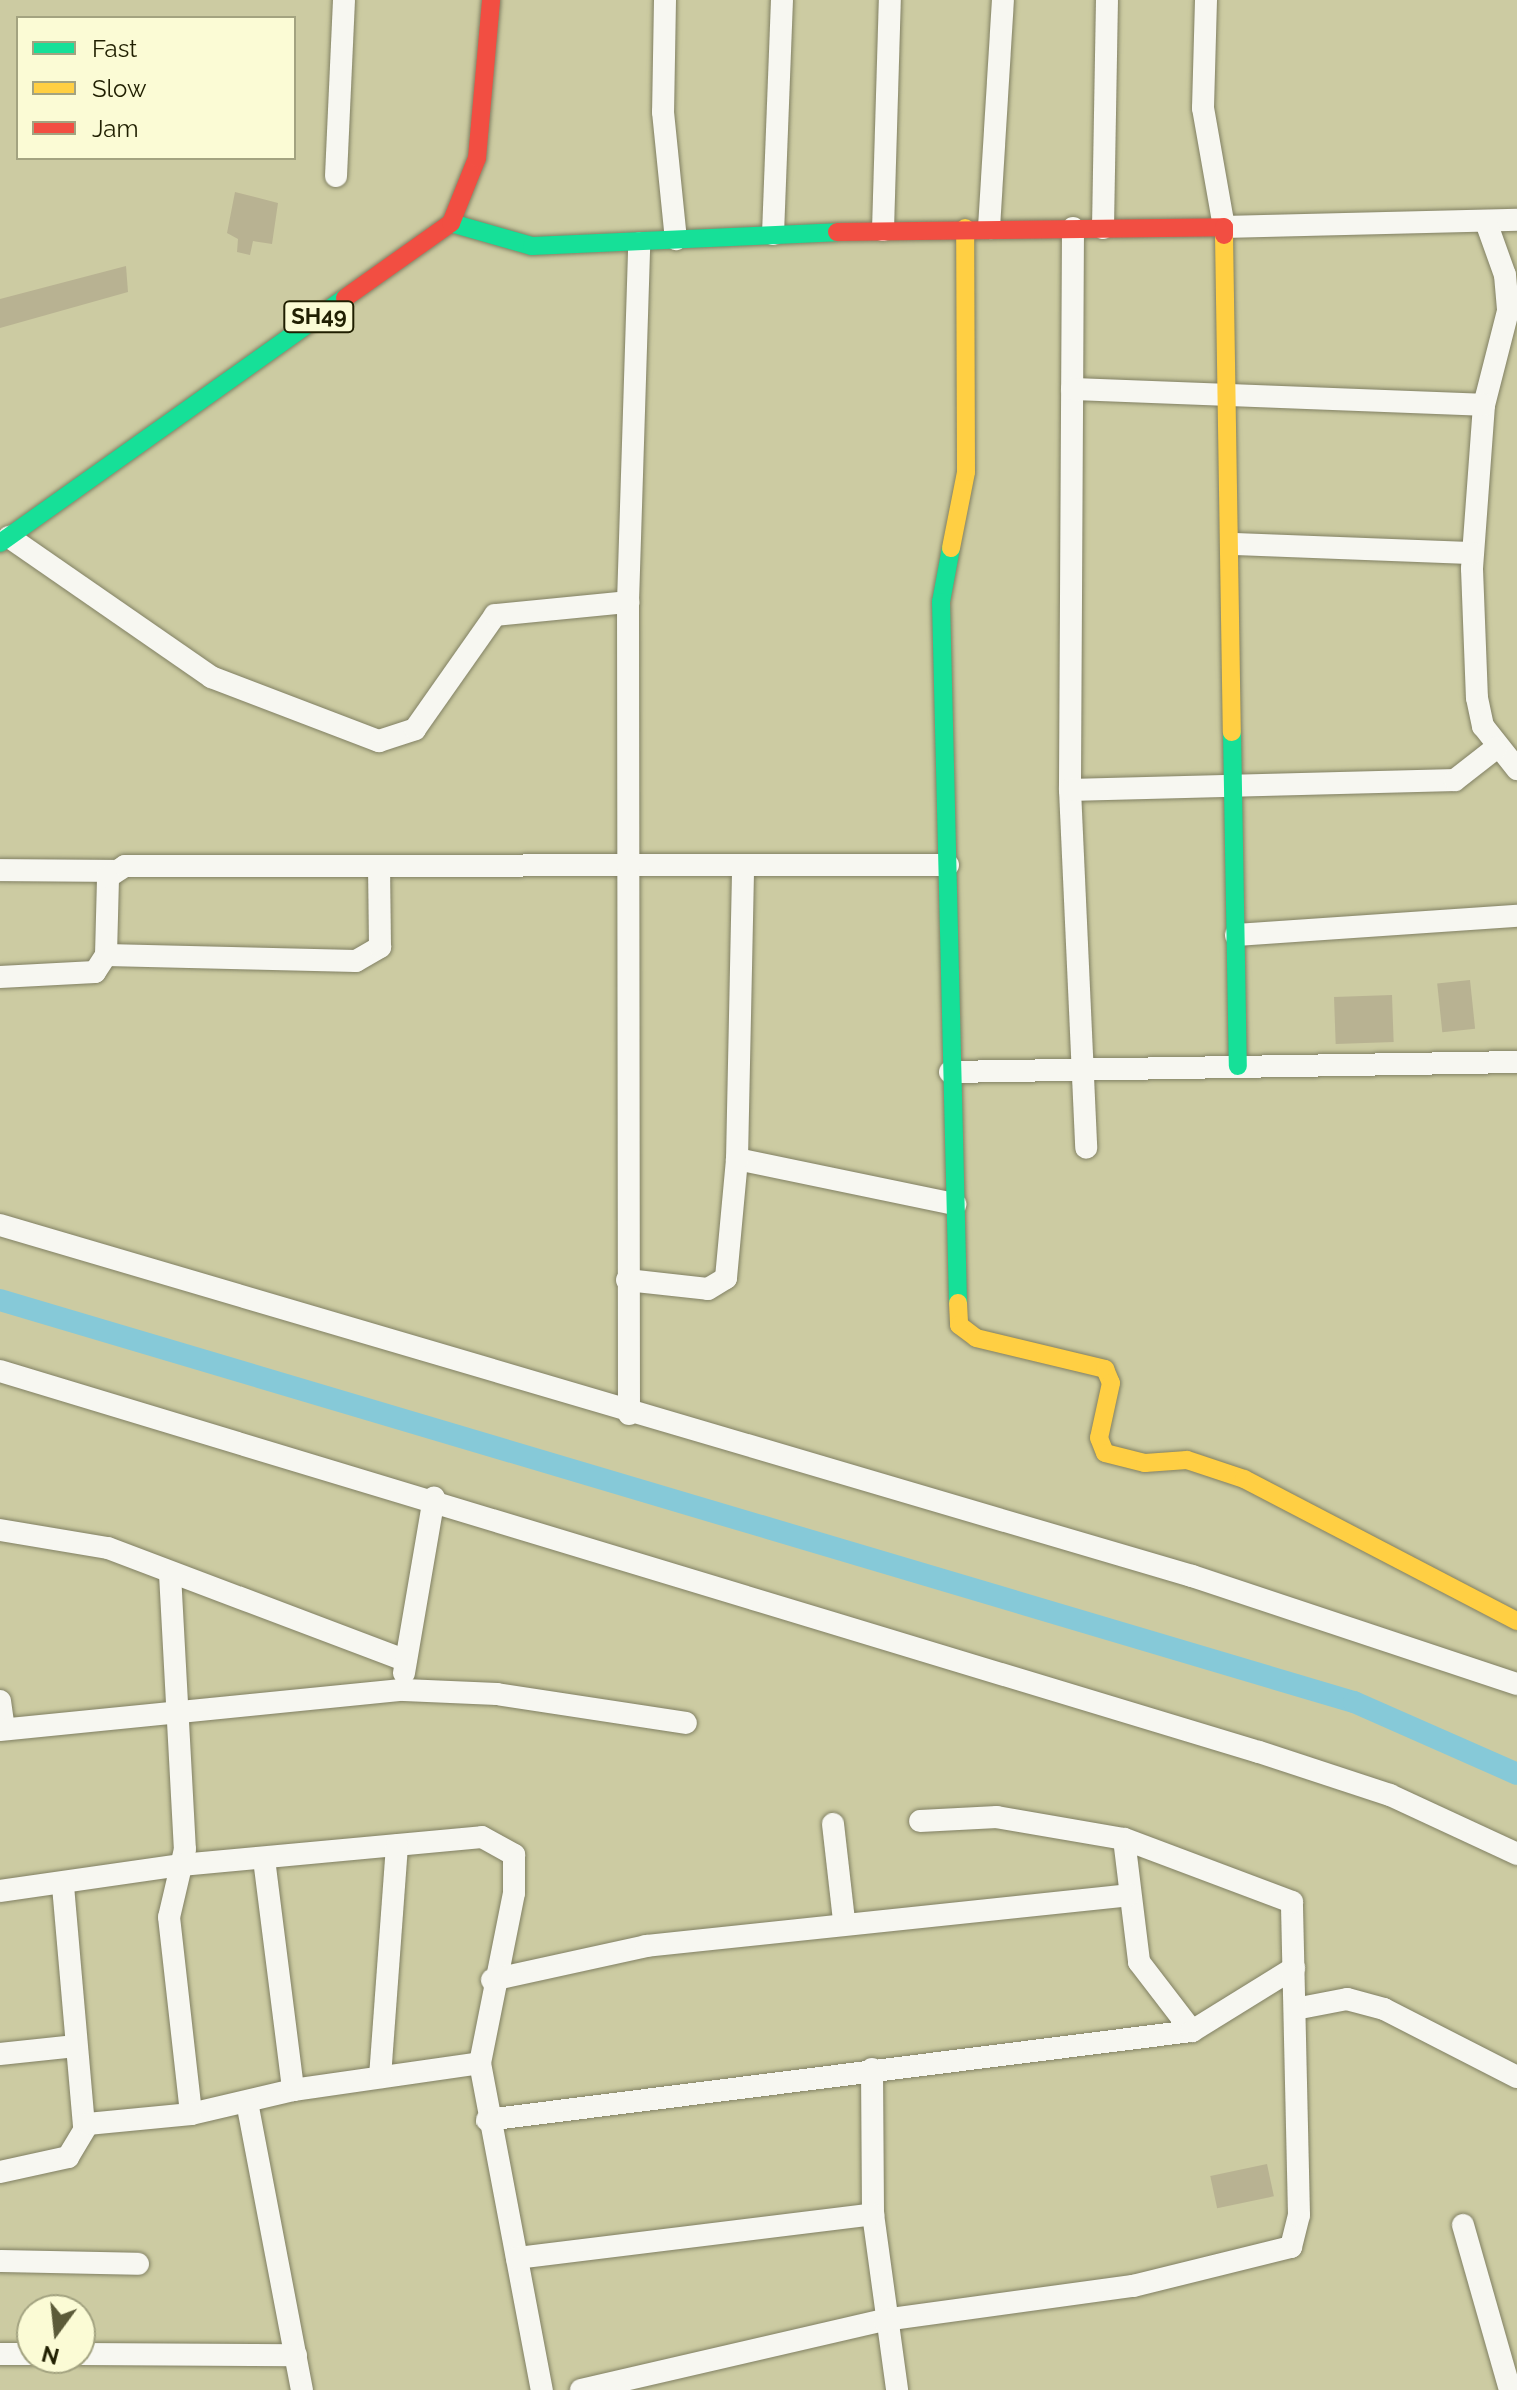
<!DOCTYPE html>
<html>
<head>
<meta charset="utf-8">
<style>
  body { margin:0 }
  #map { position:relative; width:1517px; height:2390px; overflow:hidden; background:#cccba2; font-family:Raleway,sans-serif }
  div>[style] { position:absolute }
  .canal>* { height:22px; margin:-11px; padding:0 11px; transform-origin:11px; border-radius:11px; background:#86c9d8 }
  .building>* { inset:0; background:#b8b292; transform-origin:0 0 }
  .roads { filter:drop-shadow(0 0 2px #818063) drop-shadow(0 0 2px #818063) }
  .street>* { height:22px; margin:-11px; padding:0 11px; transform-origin:11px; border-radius:11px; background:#f7f7f1 }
  .fast>* { height:18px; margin:-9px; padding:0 9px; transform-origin:9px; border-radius:9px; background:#16e098 }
  .slow>* { height:18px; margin:-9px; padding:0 9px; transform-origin:9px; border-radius:9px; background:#ffcf43 }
  .jam>* { height:18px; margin:-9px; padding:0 9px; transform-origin:9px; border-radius:9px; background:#f24e42 }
  span { translate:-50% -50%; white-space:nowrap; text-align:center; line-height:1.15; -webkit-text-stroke:8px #fbfbd5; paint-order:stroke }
  .shield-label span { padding:2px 6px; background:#fbfbd5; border:2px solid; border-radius:6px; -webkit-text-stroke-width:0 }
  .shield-label { font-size:22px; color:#201f01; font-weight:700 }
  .legend { position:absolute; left:16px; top:16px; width:280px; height:144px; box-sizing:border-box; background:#fbfbd5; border:2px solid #a3a380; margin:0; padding:10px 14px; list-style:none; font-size:24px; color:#201f01 }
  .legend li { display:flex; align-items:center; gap:16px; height:40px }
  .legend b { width:40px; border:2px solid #a3a380 }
  .north { position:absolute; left:16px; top:2294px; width:80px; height:80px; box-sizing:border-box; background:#fbfbd5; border:2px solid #a3a380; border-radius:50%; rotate:195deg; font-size:22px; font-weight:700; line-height:32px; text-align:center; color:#201f01 }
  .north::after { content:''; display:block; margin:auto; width:28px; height:36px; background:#5c5b39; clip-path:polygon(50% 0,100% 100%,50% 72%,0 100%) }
</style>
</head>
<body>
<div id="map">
  <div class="canal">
    <i style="left:0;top:1300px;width:1412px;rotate:16.54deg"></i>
    <i style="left:1354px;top:1702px;width:178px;rotate:23.8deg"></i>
  </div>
  <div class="building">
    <i style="clip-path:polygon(235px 192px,278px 203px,272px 244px,253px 241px,250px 255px,237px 252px,238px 239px,227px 233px)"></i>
    <i style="clip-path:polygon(126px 266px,128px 292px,0 328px,0 299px)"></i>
    <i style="left:1470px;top:980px;width:49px;height:33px;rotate:84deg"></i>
    <i style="left:1392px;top:995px;width:47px;height:58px;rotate:88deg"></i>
    <i style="left:1267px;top:2164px;width:33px;height:58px;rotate:78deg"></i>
  </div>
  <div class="roads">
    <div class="street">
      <i style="left:665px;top:0;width:112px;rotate:91deg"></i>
      <i style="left:663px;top:112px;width:128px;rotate:84.2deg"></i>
      <i style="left:1206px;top:0;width:108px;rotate:91.6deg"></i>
      <i style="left:1203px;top:108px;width:121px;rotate:80deg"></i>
      <i style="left:1224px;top:227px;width:293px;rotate:-1.4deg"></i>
      <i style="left:336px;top:176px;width:176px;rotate:-87.4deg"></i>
      <i style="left:1486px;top:222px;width:56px;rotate:70.3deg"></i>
      <i style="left:1505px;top:275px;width:36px;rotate:85deg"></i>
      <i style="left:1508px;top:311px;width:97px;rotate:104.3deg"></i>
      <i style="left:1484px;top:405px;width:164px;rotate:94.2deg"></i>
      <i style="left:1472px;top:569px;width:129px;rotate:87.8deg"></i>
      <i style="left:1477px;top:698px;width:29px;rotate:78deg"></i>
      <i style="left:1483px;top:726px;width:55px;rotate:51.7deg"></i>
      <i style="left:989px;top:228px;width:228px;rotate:-86.5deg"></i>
      <i style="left:1073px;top:228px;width:562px;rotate:90.31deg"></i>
      <i style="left:1070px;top:790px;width:358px;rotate:87.4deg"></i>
      <i style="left:1103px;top:228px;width:228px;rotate:-89deg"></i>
      <i style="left:883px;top:230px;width:230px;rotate:-88.3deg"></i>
      <i style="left:773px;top:234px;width:234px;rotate:-87.8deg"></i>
      <i style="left:1072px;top:389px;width:412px;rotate:2.2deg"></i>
      <i style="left:9px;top:537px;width:246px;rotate:34.7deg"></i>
      <i style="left:211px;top:677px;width:180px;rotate:20.9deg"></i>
      <i style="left:379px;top:741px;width:38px;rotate:-18deg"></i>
      <i style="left:415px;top:729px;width:139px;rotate:-54.9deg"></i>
      <i style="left:495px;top:615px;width:134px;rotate:-5.6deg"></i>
      <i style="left:1233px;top:544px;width:239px;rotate:2.2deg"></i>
      <i style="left:1070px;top:790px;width:385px;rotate:-1.5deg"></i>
      <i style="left:1455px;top:780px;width:52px;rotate:-38deg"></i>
      <i style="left:0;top:870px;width:113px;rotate:0.5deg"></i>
      <i style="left:1236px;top:935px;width:282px;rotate:-3.9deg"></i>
      <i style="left:106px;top:955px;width:250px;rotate:1.4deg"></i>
      <i style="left:356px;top:961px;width:28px;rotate:-30deg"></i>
      <i style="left:380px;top:947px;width:79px;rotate:-90.7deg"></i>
      <i style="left:0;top:977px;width:95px;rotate:-3deg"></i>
      <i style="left:95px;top:972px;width:20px;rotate:-57deg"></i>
      <i style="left:106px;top:955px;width:78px;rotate:-88.5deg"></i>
      <i style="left:108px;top:877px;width:20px;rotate:-33deg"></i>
      <i style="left:125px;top:866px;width:823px;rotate:-0.07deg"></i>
      <i style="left:950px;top:1072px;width:567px;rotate:-1.01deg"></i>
      <i style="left:737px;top:1159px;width:223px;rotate:11.7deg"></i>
      <i style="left:0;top:1225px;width:1243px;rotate:16.41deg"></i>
      <i style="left:1192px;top:1576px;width:342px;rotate:18.4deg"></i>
      <i style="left:627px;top:1280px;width:81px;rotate:6.3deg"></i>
      <i style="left:708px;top:1289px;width:21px;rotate:-31deg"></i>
      <i style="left:726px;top:1278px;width:120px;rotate:-84.7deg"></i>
      <i style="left:737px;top:1159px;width:293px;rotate:-88.8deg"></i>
      <i style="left:0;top:1371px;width:1315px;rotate:16.84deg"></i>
      <i style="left:1259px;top:1752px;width:138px;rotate:18.2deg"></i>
      <i style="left:1390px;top:1795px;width:140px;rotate:24.9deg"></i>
      <i style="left:629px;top:1414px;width:812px;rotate:-90.07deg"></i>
      <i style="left:628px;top:602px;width:359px;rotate:-88.2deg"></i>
      <i style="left:0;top:1530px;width:109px;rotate:9.5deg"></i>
      <i style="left:108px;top:1548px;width:316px;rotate:20.7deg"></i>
      <i style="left:170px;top:1574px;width:275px;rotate:86.9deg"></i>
      <i style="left:185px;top:1849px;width:70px;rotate:103.2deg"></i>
      <i style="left:169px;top:1917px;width:198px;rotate:83.6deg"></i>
      <i style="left:191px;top:2114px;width:105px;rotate:-13.2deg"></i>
      <i style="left:293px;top:2090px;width:189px;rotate:-8.2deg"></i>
      <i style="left:404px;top:1673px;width:178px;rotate:-80.3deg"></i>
      <i style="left:0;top:1701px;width:28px;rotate:82deg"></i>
      <i style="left:0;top:1730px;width:406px;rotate:-5.7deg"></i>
      <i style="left:404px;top:1690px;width:93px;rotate:2.5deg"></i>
      <i style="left:497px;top:1694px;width:191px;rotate:8.7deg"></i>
      <i style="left:833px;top:1824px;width:97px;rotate:83.5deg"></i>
      <i style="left:1124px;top:1839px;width:124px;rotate:83deg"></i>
      <i style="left:1139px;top:1962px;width:87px;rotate:52.5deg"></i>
      <i style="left:264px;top:1859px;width:233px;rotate:82.8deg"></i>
      <i style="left:63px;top:1886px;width:243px;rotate:85deg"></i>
      <i style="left:0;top:1891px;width:183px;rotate:-8.2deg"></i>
      <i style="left:181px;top:1865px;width:302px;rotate:-5.3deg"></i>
      <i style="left:482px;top:1837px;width:37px;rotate:29deg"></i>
      <i style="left:514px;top:1855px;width:38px;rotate:90deg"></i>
      <i style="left:514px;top:1893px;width:173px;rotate:101.3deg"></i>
      <i style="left:480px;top:2063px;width:333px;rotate:79.3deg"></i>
      <i style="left:492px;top:1980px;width:158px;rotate:-12.4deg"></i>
      <i style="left:646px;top:1946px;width:486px;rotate:-6deg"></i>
      <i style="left:1295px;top:2009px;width:53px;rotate:-10.9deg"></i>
      <i style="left:1347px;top:1999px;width:38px;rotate:15deg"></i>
      <i style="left:1384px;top:2009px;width:149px;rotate:27.1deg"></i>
      <i style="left:0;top:2054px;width:76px;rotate:-6deg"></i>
      <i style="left:872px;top:2069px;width:145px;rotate:89.6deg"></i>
      <i style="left:873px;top:2214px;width:178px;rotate:82.2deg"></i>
      <i style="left:380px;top:2077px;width:232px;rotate:-85.8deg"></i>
      <i style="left:247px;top:2102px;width:293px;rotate:79.2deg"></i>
      <i style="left:487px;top:2120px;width:711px;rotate:-7.2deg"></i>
      <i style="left:1192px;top:2031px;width:120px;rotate:-31.7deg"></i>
      <i style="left:0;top:2172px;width:70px;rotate:-12.4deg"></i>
      <i style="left:68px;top:2157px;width:39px;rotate:-59deg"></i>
      <i style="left:88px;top:2124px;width:103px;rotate:-5.5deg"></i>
      <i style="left:1463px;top:2225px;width:172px;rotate:74.1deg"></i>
      <i style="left:517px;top:2258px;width:359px;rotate:-7deg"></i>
      <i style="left:0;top:2261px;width:138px;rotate:1.2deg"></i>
      <i style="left:0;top:2354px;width:32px"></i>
      <i style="left:80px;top:2354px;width:216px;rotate:0.3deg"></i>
      <i style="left:581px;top:2390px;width:311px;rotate:-13deg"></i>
      <i style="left:884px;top:2320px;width:251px;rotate:-7.8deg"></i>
      <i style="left:1133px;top:2286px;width:163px;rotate:-13.9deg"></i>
      <i style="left:1291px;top:2247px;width:33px;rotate:-76deg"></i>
      <i style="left:1299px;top:2215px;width:313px;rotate:-91.3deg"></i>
      <i style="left:1292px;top:1902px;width:179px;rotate:-159.4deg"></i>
      <i style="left:1124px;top:1839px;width:129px;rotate:-170.2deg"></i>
      <i style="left:997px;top:1817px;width:77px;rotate:177deg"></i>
    </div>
    <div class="fast">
      <i style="left:451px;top:223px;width:84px;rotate:15.9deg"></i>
      <i style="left:532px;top:246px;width:305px;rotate:-2.6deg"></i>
      <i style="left:0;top:543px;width:423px;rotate:-35.4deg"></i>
      <i style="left:951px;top:548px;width:55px;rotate:100.5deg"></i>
      <i style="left:941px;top:602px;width:701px;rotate:88.61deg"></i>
      <i style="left:1232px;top:732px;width:334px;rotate:89deg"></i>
    </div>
    <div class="slow">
      <i style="left:1224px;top:235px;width:497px;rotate:89.1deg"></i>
      <i style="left:951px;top:548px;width:77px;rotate:-78.8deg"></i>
      <i style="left:966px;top:472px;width:244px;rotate:-90.2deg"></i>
      <i style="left:958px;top:1303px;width:22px;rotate:87deg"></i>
      <i style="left:959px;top:1325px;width:21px;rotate:37deg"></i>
      <i style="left:976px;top:1338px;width:133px;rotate:13.5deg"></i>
      <i style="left:1105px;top:1369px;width:15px;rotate:67deg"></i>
      <i style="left:1111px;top:1383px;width:56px;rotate:102.3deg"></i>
      <i style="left:1099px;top:1438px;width:16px;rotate:68deg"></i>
      <i style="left:1105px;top:1453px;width:41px;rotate:14deg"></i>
      <i style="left:1145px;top:1463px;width:42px;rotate:-4.1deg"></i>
      <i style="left:1187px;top:1460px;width:60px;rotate:18.4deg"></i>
      <i style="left:1244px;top:1479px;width:308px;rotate:27.5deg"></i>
    </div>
    <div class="jam">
      <i style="left:837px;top:232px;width:387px;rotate:-0.7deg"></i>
      <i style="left:1224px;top:227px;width:8px;rotate:90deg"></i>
      <i style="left:345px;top:298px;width:130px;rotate:-35.3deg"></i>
      <i style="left:451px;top:223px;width:70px;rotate:-68.2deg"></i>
      <i style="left:477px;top:158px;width:159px;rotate:-84.9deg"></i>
    </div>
  </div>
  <div class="shield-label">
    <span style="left:319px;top:317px">SH49</span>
  </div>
  <ul class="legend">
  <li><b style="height:10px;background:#16e098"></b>Fast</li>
  <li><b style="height:10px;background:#ffcf43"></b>Slow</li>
  <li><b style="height:10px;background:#f24e42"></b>Jam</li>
  </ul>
  <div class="north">N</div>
</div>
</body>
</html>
